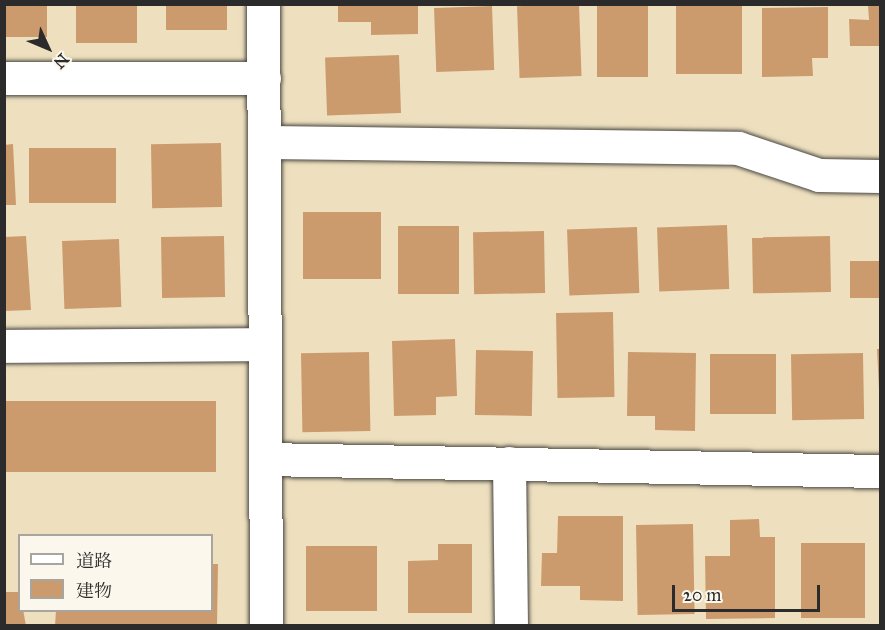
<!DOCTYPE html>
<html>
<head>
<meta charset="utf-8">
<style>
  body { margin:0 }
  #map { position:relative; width:885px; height:630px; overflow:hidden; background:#eee0bf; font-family:"IM FELL Great Primer","Noto Serif JP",serif }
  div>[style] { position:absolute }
  .building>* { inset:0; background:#cc9b6d; transform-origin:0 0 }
  .roads { filter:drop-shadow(0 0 2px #484641) drop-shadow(0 0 2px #484641) }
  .minor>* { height:33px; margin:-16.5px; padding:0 16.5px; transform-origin:16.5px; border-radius:16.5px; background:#fff }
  span { translate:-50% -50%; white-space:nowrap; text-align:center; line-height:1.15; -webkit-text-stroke:5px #fbf7ec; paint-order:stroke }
  .frame { position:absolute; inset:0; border:6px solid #2b2b2b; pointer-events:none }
  .legend { position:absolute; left:18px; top:534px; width:195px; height:78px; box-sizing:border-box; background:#fbf7ec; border:2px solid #a8a59f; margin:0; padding:8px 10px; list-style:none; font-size:18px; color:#2b2b2b }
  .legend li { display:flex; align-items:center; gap:12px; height:30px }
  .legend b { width:30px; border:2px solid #a8a59f }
  .north { position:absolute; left:18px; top:18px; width:60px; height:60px; -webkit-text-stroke:4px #fbf7ec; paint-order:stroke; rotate:134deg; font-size:16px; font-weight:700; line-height:24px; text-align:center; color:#2b2b2b }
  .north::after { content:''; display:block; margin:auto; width:21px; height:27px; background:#2b2b2b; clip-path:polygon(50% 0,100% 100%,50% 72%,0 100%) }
  .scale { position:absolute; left:672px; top:585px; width:148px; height:27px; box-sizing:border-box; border:3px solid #2b2b2b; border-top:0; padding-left:8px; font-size:18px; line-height:21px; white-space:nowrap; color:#2b2b2b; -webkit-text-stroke:4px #fbf7ec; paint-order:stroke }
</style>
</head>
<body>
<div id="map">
  <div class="building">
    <i style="left:76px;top:4px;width:61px;height:39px"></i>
    <i style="left:166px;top:4px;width:61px;height:26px"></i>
    <i style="clip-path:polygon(338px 4px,418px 4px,418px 34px,371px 35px,371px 22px,338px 22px)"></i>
    <i style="left:579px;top:4px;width:72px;height:62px;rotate:88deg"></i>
    <i style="left:676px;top:4px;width:66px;height:70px"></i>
    <i style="left:4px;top:5px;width:43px;height:32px"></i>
    <i style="clip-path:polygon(868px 5px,880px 5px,880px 46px,850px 46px,849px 19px,869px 20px)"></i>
    <i style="left:492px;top:6px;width:64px;height:58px;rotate:88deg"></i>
    <i style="left:597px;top:6px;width:51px;height:71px"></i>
    <i style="clip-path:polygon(828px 7px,828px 58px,812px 58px,813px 76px,762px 77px,762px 8px)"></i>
    <i style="left:399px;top:55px;width:58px;height:74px;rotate:88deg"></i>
    <i style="left:221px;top:143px;width:64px;height:70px;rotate:89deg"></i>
    <i style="clip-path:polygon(13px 144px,16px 205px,4px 205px,4px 145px)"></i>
    <i style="left:116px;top:148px;width:55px;height:87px;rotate:90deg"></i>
    <i style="left:303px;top:212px;width:78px;height:67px"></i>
    <i style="left:727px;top:225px;width:64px;height:70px;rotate:88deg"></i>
    <i style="left:459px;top:226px;width:68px;height:61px;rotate:90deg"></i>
    <i style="left:637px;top:227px;width:66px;height:70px;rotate:88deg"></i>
    <i style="left:544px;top:231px;width:62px;height:71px;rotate:89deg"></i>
    <i style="clip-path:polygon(26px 236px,31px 310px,4px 311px,4px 237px)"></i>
    <i style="left:224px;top:236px;width:61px;height:63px;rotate:89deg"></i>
    <i style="left:830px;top:236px;width:56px;height:78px;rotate:89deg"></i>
    <i style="left:119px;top:239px;width:68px;height:57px;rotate:88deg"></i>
    <i style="left:880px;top:261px;width:37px;height:30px;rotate:90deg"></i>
    <i style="left:613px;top:312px;width:85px;height:57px;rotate:89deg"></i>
    <i style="clip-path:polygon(455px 339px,457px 396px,436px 397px,436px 415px,394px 416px,392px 341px)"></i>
    <i style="clip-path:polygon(877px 349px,880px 349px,880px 390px,879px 390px)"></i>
    <i style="left:476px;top:350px;width:57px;height:65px;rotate:1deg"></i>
    <i style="left:369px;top:352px;width:79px;height:68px;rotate:89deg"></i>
    <i style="clip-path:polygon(628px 352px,696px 353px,695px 431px,655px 430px,655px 416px,627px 416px)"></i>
    <i style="left:863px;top:353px;width:66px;height:72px;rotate:89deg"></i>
    <i style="left:710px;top:354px;width:66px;height:60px"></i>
    <i style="left:216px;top:401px;width:71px;height:212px;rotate:90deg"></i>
    <i style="clip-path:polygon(558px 516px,623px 516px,623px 601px,580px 600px,580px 586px,541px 586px,542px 553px,557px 553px)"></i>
    <i style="clip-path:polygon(759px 519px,760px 537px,775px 537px,775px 618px,706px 619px,705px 556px,730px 556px,730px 520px)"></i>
    <i style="left:693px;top:524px;width:90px;height:57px;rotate:89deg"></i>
    <i style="left:865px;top:543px;width:75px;height:64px;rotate:90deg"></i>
    <i style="clip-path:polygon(438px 544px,472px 544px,472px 613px,408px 613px,408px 561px,438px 560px)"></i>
    <i style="left:306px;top:546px;width:71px;height:65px"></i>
    <i style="clip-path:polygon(212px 564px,218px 564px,217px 626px,55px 626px,56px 610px,212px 610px)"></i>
    <i style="clip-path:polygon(4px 592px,20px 592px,26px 626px,4px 626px)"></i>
  </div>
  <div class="roads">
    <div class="minor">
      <i style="left:263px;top:4px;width:622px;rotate:89.72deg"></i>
      <i style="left:4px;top:78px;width:260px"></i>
      <i style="left:264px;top:142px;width:474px;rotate:0.7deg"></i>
      <i style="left:738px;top:148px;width:85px;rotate:18.4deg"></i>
      <i style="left:819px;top:175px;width:61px;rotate:0.9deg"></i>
      <i style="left:4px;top:346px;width:261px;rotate:-0.4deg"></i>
      <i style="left:265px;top:459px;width:615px;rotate:1.12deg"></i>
      <i style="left:509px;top:463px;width:163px;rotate:89.3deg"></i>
    </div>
  </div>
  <div class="frame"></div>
  <ul class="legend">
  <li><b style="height:8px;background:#fff"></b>道路</li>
  <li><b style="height:16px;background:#cc9b6d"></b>建物</li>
  </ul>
  <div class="north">N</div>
  <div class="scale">20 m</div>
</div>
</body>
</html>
